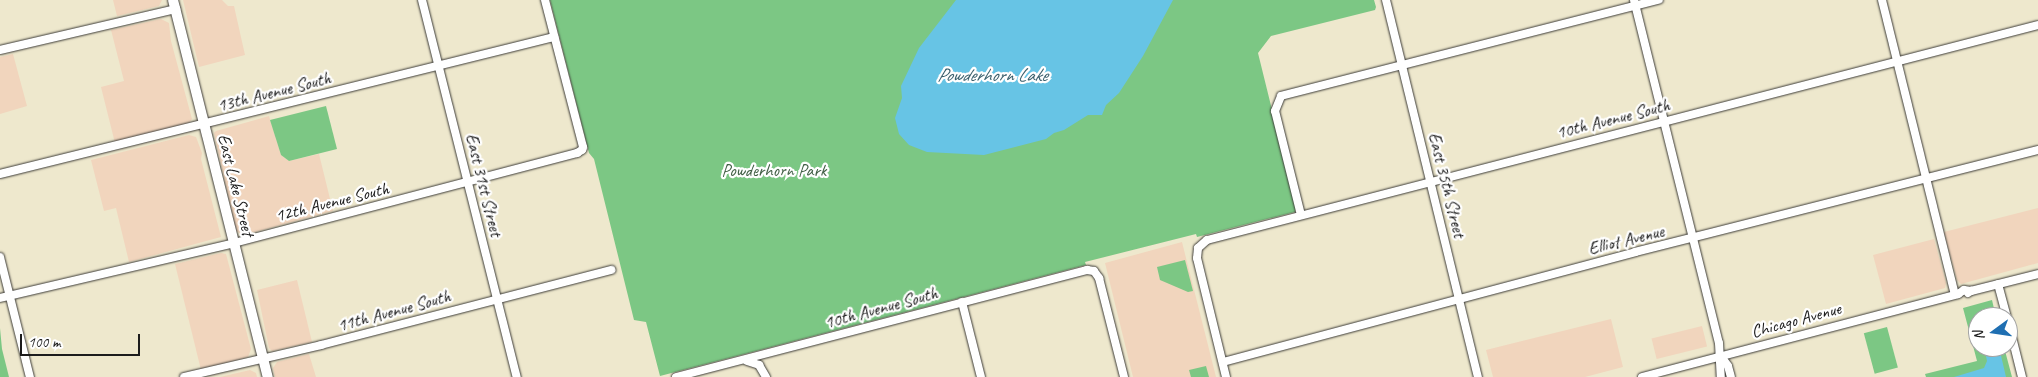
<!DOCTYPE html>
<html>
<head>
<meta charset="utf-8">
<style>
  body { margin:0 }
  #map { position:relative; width:2038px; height:377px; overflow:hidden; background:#eee8cd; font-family:Caveat,sans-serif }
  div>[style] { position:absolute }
  .built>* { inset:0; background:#f1d5bd; transform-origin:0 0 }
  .green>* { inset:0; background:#7cc784; transform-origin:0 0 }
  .water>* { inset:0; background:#67c4e5 }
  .roads { filter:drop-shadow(0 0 1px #3c3b37) drop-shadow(0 0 1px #3c3b37) }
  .minor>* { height:8px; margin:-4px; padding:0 4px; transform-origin:4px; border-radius:4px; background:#fff }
  .major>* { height:10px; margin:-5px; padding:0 5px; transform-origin:5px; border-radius:5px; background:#fff }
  span { translate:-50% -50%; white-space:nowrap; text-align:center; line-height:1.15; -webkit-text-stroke:4.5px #fff; paint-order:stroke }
  .street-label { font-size:18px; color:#1c1c1c }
  .park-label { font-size:18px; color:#426046 }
  .water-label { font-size:19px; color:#3a5f6c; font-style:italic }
  .north { position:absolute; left:1968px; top:307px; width:50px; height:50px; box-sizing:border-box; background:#fff; border:1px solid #a4a4a4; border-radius:50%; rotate:256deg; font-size:14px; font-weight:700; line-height:20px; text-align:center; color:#1c1c1c }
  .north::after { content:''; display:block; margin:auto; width:18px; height:22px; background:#1f6fb2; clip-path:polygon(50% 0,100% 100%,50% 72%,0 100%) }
  .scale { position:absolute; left:20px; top:334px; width:120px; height:22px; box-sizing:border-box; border:2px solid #1c1c1c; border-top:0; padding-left:6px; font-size:15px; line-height:18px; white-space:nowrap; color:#1c1c1c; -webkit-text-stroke:4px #fff; paint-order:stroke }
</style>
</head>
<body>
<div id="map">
  <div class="built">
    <i style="clip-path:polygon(113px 0,162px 0,159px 6px,117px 16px)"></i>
    <i style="clip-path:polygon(183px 0,222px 0,228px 6px,234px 6px,245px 55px,199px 67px)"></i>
    <i style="clip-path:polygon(161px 19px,169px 23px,171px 41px,192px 119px,188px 124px,115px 143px,101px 87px,124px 81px,111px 30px)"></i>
    <i style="clip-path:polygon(13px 54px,27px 106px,0 114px,0 57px)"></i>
    <i style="clip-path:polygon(269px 116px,281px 155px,289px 161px,319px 154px,333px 211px,244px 235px,236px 231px,214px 133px,216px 131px)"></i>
    <i style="clip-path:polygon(189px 135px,196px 137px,202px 153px,201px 159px,221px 237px,129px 262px,116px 208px,104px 211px,91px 160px)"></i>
    <i style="clip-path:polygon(2038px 208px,2038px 263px,1961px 284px,1957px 280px,1944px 232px)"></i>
    <i style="clip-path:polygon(1934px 239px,1946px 283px,1945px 288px,1886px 304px,1873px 255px)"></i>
    <i style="clip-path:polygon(1182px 242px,1216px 377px,1133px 377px,1105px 263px)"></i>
    <i style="clip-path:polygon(221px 253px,226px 254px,251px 349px,248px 357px,201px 370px,175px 264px)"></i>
    <i style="clip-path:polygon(297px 280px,312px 342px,272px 351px,269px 348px,257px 290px)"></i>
    <i style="clip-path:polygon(1611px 319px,1623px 367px,1585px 377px,1493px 377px,1486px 350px)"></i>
    <i style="left:1702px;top:326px;width:21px;height:52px;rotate:76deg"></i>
    <i style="clip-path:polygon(309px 354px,316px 377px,275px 377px,273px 368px,277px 362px)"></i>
    <i style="clip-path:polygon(250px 370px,256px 373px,257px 377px,220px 377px)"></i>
  </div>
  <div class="green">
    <i style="clip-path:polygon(550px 0,1374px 0,1376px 7px,1375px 10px,1271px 36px,1258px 53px,1296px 207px,1295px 212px,1197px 237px,1196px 234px,1085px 262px,1086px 265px,660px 376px,646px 322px,634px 320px,594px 159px,589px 153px)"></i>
    <i style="clip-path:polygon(326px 106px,337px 149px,289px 161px,281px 155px,270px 120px)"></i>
    <i style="clip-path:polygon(1185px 260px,1193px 291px,1188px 292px,1160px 280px,1157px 267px)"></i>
    <i style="clip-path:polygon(1992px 300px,1996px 317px,1978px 317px,1978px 347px,2004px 347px,2012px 377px,1926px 377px,1925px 374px,1977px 361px,1963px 308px)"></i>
    <i style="left:1887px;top:327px;width:42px;height:24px;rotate:75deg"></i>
    <i style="clip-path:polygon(0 328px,2px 349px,9px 377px,0 377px)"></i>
    <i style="clip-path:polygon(1206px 366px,1209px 377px,1191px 377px,1189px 370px)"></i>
  </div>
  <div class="water">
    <i style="clip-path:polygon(956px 0,1173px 0,1143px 56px,1119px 93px,1106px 105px,1102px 115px,1088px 115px,1064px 130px,1054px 133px,1046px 139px,984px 155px,927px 152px,909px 145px,899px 134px,895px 118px,902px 98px,901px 86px,919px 48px)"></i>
    <i style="clip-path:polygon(1984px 347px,1999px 347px,2006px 377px,1954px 377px,1984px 368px,1987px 361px)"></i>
  </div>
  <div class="roads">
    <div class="minor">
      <i style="left:422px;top:0;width:389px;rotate:75.9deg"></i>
      <i style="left:1386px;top:0;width:388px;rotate:76.3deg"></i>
      <i style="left:1634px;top:0;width:353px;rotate:76.1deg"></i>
      <i style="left:1719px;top:343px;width:34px;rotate:87deg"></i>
      <i style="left:1882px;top:0;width:303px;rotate:76.1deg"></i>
      <i style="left:0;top:50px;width:181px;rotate:-13.1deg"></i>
      <i style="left:0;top:174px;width:571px;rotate:-13.89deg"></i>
      <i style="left:1301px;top:215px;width:107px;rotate:-104deg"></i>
      <i style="left:1275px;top:111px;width:16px;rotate:-68deg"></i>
      <i style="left:1281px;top:96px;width:390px;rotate:-14.3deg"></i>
      <i style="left:0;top:257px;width:124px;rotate:76deg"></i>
      <i style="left:1998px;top:284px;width:34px;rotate:75deg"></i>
      <i style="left:1968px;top:293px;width:4px;rotate:-34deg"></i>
      <i style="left:1971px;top:291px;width:69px;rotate:-14.2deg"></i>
      <i style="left:0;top:298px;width:240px;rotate:-13.2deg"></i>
      <i style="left:234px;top:243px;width:355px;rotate:-14.7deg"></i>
      <i style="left:577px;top:153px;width:6px;rotate:-31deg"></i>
      <i style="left:582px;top:150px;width:3px;rotate:-72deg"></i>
      <i style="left:583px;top:147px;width:152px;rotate:-104.5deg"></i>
      <i style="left:962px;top:302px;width:77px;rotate:75.8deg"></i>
      <i style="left:2008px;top:321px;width:58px;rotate:76deg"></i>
      <i style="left:1721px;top:356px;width:12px;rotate:55deg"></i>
      <i style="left:1728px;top:366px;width:11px;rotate:75deg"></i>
      <i style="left:747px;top:361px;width:13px;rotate:18deg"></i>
      <i style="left:759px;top:365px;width:14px;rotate:60deg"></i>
      <i style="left:1223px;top:362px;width:426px;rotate:-14.9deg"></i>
      <i style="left:1635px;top:252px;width:416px;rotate:-14.2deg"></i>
      <i style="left:184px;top:377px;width:141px;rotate:-13.1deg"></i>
      <i style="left:321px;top:345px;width:300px;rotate:-14.5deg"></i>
      <i style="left:676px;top:377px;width:425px;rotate:-14.6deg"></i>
      <i style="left:1087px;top:270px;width:7px;rotate:8deg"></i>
      <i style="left:1094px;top:271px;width:9px;rotate:54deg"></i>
      <i style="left:1099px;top:278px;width:102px;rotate:75.8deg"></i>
      <i style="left:1226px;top:377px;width:122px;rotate:-103.7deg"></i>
      <i style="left:1197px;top:258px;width:10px;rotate:-84deg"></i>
      <i style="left:1198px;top:248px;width:12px;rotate:-42deg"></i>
      <i style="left:1207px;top:240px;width:858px;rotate:-14.51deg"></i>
      <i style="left:1642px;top:377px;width:327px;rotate:-14.7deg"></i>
      <i style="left:1958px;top:294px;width:7px;rotate:-34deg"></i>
      <i style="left:1964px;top:290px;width:7px;rotate:8deg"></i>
    </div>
    <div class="major">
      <i style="left:173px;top:0;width:389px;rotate:75.9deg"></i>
    </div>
  </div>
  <div class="street-label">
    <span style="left:274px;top:92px;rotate:-14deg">13th Avenue South</span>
    <span style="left:1613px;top:119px;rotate:-14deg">10th Avenue South</span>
    <span style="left:236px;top:185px;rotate:76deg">East Lake Street</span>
    <span style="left:484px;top:185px;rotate:76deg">East 31st Street</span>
    <span style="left:1447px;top:185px;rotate:76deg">East 35th Street</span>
    <span style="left:332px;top:202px;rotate:-14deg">12th Avenue South</span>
    <span style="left:1626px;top:240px;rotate:-14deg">Elliot Avenue</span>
    <span style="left:881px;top:308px;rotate:-15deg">10th Avenue South</span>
    <span style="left:394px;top:311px;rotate:-15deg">11th Avenue South</span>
    <span style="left:1796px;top:320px;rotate:-15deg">Chicago Avenue</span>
  </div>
  <div class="park-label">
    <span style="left:774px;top:170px">Powderhorn Park</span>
  </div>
  <div class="water-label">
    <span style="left:992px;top:76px">Powderhorn Lake</span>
  </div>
  <div class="north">N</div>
  <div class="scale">100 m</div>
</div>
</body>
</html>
